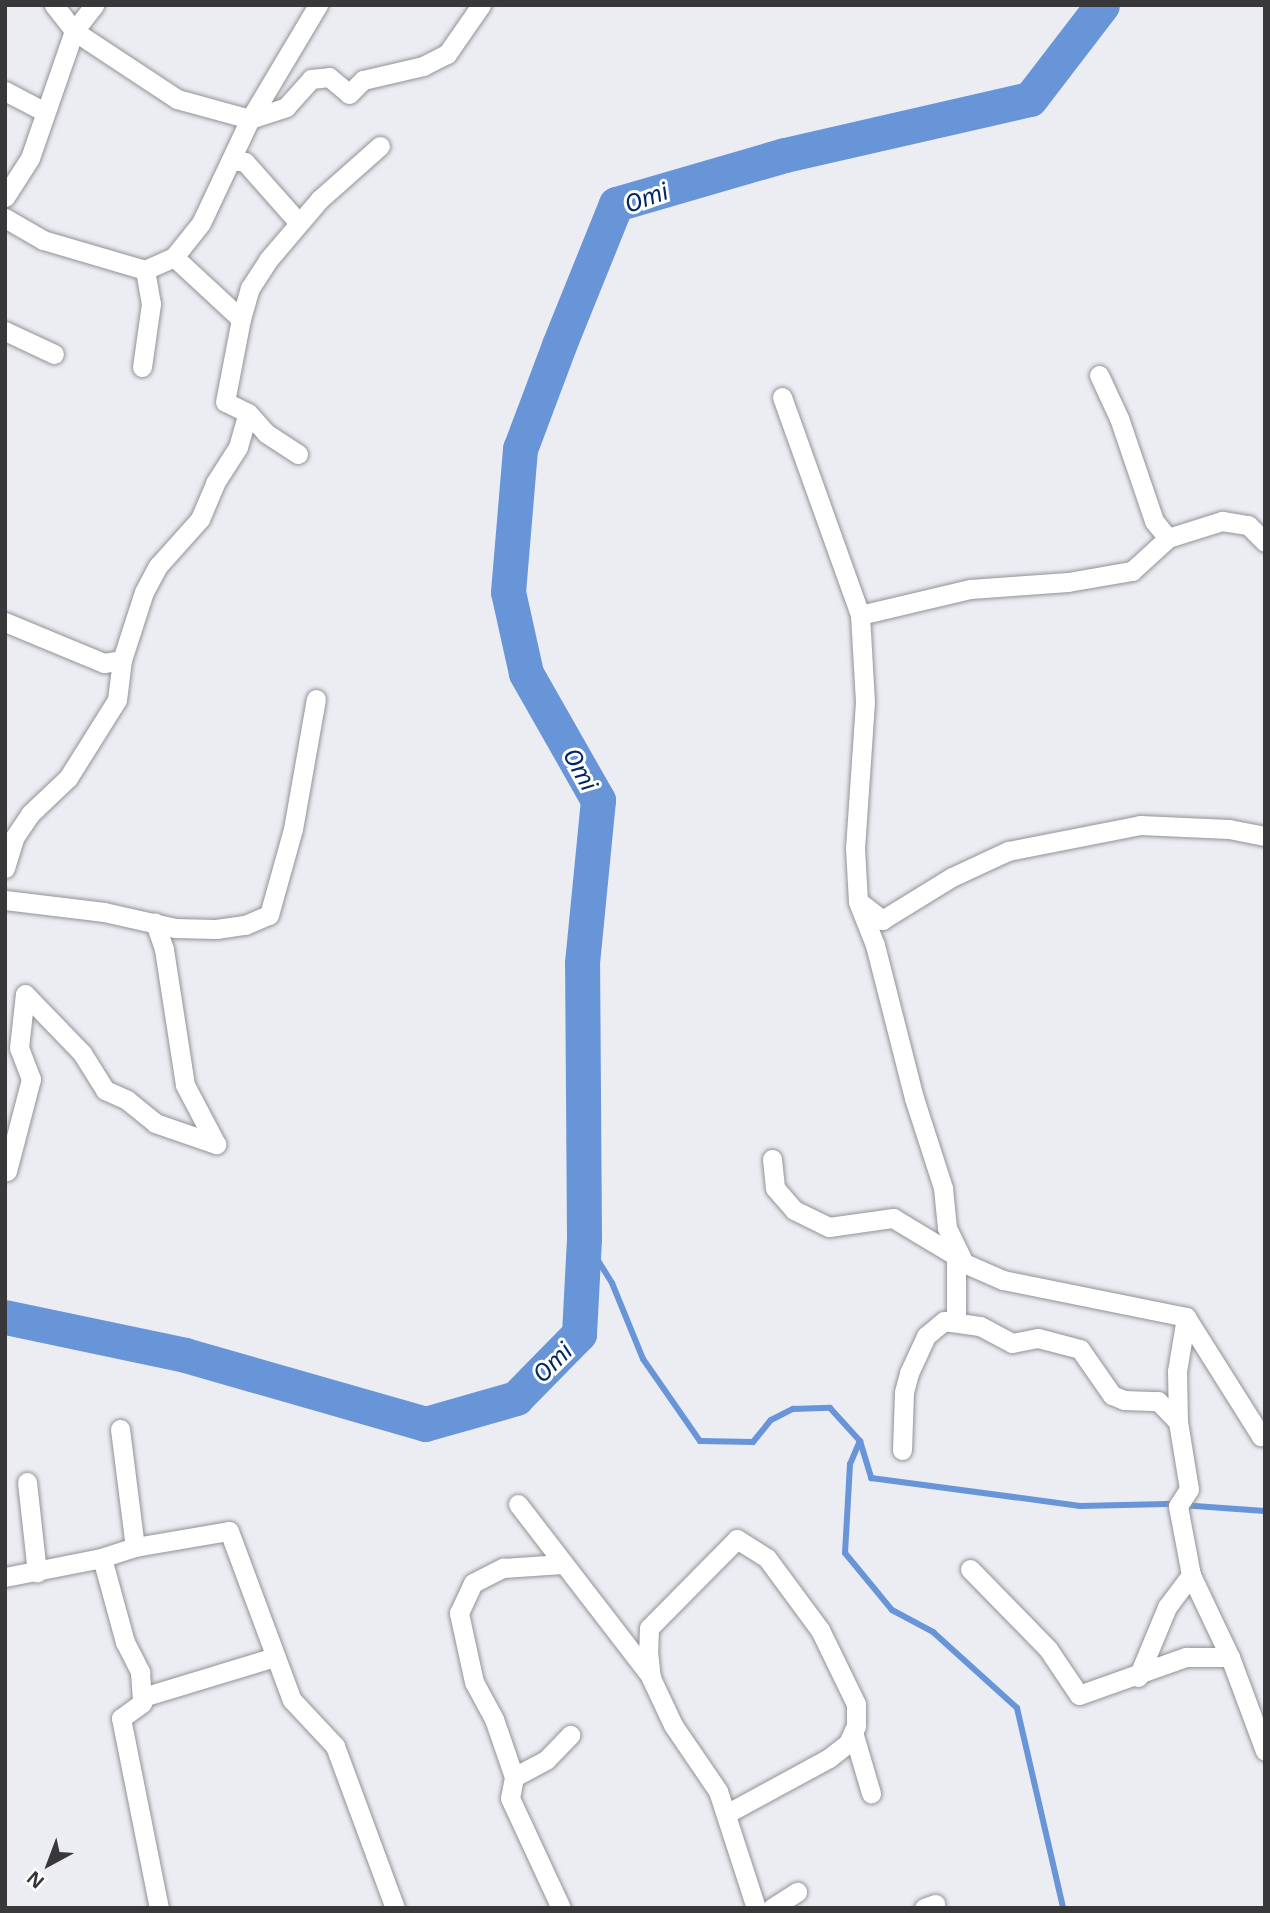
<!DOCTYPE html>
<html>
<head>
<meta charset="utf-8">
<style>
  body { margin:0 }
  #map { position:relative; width:1270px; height:1913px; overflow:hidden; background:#ecedf3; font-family:"Noto Sans",sans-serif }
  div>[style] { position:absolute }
  .stream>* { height:6px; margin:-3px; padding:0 3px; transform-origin:3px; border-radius:3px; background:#6895d8 }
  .river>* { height:35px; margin:-17.5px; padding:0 17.5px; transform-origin:17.5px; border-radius:17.5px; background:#6895d8 }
  .roads { filter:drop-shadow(0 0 2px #919298) drop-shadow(0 0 2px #919298) }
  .minor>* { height:19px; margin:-9.5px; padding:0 9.5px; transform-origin:9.5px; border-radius:9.5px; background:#fff }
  span { translate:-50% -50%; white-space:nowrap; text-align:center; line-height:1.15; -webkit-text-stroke:6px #fff; paint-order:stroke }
  .water-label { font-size:24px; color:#002762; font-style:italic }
  .frame { position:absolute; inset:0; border:7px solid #38383b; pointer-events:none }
  .north { position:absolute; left:14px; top:1829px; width:70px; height:70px; -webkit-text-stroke:5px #fff; paint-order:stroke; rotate:221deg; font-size:19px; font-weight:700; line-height:28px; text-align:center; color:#38383b }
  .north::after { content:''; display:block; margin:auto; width:24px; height:32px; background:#38383b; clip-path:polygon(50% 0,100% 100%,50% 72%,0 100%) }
</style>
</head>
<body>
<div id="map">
  <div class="stream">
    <i style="left:584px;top:1238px;width:53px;rotate:58.1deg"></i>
    <i style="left:612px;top:1283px;width:82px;rotate:67.8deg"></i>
    <i style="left:643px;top:1359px;width:100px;rotate:55.2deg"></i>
    <i style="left:700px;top:1441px;width:53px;rotate:1.1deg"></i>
    <i style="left:753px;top:1442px;width:28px;rotate:-51deg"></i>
    <i style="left:771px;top:1420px;width:25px;rotate:-27deg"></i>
    <i style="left:793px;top:1409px;width:37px;rotate:-2deg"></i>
    <i style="left:830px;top:1408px;width:45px;rotate:47.7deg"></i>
    <i style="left:860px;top:1441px;width:39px;rotate:73deg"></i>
    <i style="left:871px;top:1478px;width:211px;rotate:7.6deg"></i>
    <i style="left:1080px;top:1506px;width:87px;rotate:-1.3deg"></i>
    <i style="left:1167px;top:1504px;width:98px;rotate:4.1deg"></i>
    <i style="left:859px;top:1443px;width:23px;rotate:113deg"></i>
    <i style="left:850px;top:1464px;width:89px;rotate:93.2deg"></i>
    <i style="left:845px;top:1553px;width:74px;rotate:50.5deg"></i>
    <i style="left:892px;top:1610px;width:47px;rotate:28.2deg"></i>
    <i style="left:933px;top:1632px;width:113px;rotate:42.1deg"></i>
    <i style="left:1017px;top:1708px;width:205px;rotate:77deg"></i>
  </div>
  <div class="river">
    <i style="left:5px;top:1317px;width:184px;rotate:11.9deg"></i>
    <i style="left:185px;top:1355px;width:250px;rotate:16deg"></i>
    <i style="left:425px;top:1424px;width:95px;rotate:-15.9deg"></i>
    <i style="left:516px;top:1398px;width:90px;rotate:-45.5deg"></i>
    <i style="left:579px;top:1334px;width:96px;rotate:-87deg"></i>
    <i style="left:584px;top:1238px;width:275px;rotate:-90.4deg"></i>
    <i style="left:582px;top:963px;width:164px;rotate:-84.4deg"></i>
    <i style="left:598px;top:800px;width:146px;rotate:-119.6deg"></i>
    <i style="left:526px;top:673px;width:83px;rotate:-102.5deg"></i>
    <i style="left:508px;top:592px;width:144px;rotate:-85.2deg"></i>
    <i style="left:520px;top:449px;width:111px;rotate:-69.4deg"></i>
    <i style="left:559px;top:345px;width:152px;rotate:-68deg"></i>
    <i style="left:616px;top:204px;width:176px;rotate:-16.2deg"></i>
    <i style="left:785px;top:155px;width:251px;rotate:-12.9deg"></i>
    <i style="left:1030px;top:99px;width:118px;rotate:-52.5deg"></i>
  </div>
  <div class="roads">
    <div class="minor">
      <i style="left:54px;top:5px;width:33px;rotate:52deg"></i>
      <i style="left:74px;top:31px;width:33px;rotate:-52deg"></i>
      <i style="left:5px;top:91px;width:45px;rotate:27.7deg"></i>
      <i style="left:231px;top:160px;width:14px;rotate:8deg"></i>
      <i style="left:245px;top:162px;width:81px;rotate:48.5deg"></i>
      <i style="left:5px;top:197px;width:46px;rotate:-57.3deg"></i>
      <i style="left:30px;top:158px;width:134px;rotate:-70.9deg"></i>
      <i style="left:74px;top:31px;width:123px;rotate:33.4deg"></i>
      <i style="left:177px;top:99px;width:76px;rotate:15.3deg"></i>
      <i style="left:250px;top:119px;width:38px;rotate:-18deg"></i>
      <i style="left:286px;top:107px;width:38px;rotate:-48deg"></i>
      <i style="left:311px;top:79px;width:18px;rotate:-6deg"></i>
      <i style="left:329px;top:77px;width:26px;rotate:40deg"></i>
      <i style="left:349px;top:94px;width:20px;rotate:-45deg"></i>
      <i style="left:363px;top:80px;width:62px;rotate:-13.1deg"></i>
      <i style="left:423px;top:66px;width:27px;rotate:-27deg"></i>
      <i style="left:447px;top:54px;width:60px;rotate:-55.2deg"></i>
      <i style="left:5px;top:218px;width:44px;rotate:30.1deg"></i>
      <i style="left:43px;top:240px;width:106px;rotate:16.4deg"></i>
      <i style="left:145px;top:270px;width:32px;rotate:-24deg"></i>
      <i style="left:174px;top:257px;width:43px;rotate:-51.5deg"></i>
      <i style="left:201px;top:223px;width:115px;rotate:-64.8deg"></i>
      <i style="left:250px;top:119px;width:133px;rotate:-59.2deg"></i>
      <i style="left:174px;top:257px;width:91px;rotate:42.8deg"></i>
      <i style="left:5px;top:331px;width:54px;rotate:25.1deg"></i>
      <i style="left:142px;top:367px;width:64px;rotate:-81.9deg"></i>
      <i style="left:151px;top:304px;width:35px;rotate:-100deg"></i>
      <i style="left:1099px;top:375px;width:47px;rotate:65.1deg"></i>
      <i style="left:1119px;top:418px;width:109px;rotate:71.2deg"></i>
      <i style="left:1154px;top:521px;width:22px;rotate:51deg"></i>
      <i style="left:782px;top:397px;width:232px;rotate:70.3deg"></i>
      <i style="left:860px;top:615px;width:87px;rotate:86.7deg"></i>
      <i style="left:865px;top:702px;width:146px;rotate:93.9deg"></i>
      <i style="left:855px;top:848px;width:53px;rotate:86.8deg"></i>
      <i style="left:858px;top:901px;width:31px;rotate:38deg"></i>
      <i style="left:882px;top:920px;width:82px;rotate:-31.6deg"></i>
      <i style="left:952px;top:877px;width:62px;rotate:-24.9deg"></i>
      <i style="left:1008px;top:851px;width:135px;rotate:-11.1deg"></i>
      <i style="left:1140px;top:825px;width:89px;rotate:2.6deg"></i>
      <i style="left:1229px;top:829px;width:37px;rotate:11deg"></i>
      <i style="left:298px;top:454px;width:38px;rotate:-147deg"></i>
      <i style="left:266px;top:433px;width:27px;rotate:-132deg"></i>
      <i style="left:248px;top:413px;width:25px;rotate:-154deg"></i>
      <i style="left:225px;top:402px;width:85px;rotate:-79.1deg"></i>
      <i style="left:241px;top:319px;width:32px;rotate:-74deg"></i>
      <i style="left:250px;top:288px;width:33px;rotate:-57deg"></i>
      <i style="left:268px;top:260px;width:80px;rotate:-49.6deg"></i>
      <i style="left:320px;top:199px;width:80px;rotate:-41.5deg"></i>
      <i style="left:860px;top:615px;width:113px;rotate:-13.3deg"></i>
      <i style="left:970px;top:589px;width:98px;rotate:-4.1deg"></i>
      <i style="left:1068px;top:582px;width:65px;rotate:-9.8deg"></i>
      <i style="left:1132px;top:571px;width:49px;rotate:-42.5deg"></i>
      <i style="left:1168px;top:538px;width:57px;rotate:-17.5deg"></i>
      <i style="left:1222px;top:521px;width:26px;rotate:9deg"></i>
      <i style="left:1248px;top:525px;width:24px;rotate:45deg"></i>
      <i style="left:5px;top:622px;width:107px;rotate:22.5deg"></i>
      <i style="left:104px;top:663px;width:18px;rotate:-9deg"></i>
      <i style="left:5px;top:868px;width:31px;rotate:-73deg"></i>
      <i style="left:14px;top:838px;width:29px;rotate:-56deg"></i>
      <i style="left:30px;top:814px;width:52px;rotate:-43.5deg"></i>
      <i style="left:68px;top:778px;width:92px;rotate:-57.9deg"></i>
      <i style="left:117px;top:700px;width:40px;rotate:-82.9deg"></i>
      <i style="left:122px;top:660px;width:71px;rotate:-72.1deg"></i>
      <i style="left:144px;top:592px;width:30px;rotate:-62deg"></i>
      <i style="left:158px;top:566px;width:63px;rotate:-48.2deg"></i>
      <i style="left:200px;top:519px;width:39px;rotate:-67deg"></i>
      <i style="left:215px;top:483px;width:43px;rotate:-57.4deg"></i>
      <i style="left:238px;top:447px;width:35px;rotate:-74deg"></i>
      <i style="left:5px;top:900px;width:100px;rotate:6.9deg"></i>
      <i style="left:104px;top:912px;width:73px;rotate:12.7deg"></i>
      <i style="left:175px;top:928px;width:41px;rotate:1.4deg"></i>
      <i style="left:216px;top:929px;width:29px;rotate:-8deg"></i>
      <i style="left:245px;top:925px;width:26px;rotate:-23deg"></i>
      <i style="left:269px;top:915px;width:89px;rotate:-74.4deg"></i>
      <i style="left:293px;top:829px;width:132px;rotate:-80deg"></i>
      <i style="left:858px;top:902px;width:46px;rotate:68.4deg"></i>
      <i style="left:875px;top:945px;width:158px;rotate:75.7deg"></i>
      <i style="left:914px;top:1098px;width:95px;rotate:72.1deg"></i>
      <i style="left:943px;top:1188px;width:40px;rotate:84.3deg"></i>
      <i style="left:947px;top:1228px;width:39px;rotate:64deg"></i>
      <i style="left:964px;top:1263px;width:43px;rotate:23.6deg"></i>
      <i style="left:1003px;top:1280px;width:187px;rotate:11.4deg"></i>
      <i style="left:1186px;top:1317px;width:141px;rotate:57.8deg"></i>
      <i style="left:1261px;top:1436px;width:4px"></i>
      <i style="left:772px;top:1159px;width:29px;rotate:84deg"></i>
      <i style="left:775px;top:1188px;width:29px;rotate:49deg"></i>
      <i style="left:794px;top:1210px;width:39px;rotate:26deg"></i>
      <i style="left:829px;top:1227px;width:65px;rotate:-8deg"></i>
      <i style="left:893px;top:1218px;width:74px;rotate:31.1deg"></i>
      <i style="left:956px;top:1256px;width:64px;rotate:90deg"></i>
      <i style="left:7px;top:1171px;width:95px;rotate:-75.4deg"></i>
      <i style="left:31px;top:1079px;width:33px;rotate:-111deg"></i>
      <i style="left:19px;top:1048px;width:54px;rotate:-83.7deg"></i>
      <i style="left:25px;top:994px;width:82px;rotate:46deg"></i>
      <i style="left:82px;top:1053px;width:44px;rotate:58.1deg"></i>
      <i style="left:105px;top:1090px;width:24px;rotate:24deg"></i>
      <i style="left:127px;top:1100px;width:36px;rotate:39deg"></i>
      <i style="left:155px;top:1123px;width:65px;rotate:19deg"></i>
      <i style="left:216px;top:1144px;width:67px;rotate:-117.7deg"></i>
      <i style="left:185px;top:1085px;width:138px;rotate:-98.8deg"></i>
      <i style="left:164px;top:949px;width:28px;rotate:-109deg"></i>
      <i style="left:120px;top:1429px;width:119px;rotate:82.8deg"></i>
      <i style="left:135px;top:1547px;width:35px;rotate:162deg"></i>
      <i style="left:102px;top:1558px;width:87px;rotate:74.7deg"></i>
      <i style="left:125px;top:1642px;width:34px;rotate:63deg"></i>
      <i style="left:140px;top:1672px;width:31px;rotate:86deg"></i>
      <i style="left:142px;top:1703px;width:26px;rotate:144deg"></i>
      <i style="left:121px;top:1718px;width:194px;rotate:78.7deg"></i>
      <i style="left:902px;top:1450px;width:58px;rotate:-88deg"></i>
      <i style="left:904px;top:1392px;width:20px;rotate:-75deg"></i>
      <i style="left:909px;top:1373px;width:41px;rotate:-65.3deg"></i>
      <i style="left:926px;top:1336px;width:23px;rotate:-40deg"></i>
      <i style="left:944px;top:1321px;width:36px;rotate:8deg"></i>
      <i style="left:980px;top:1326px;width:36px;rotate:28deg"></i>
      <i style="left:1012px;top:1343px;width:26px;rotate:-11deg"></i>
      <i style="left:1038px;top:1338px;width:43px;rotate:14.7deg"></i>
      <i style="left:1080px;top:1349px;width:56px;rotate:55.2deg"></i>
      <i style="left:1112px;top:1395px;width:13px;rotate:23deg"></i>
      <i style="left:1124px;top:1400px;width:34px;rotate:2deg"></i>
      <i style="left:1158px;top:1401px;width:29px;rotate:46deg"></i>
      <i style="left:27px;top:1482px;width:91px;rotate:83.7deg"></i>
      <i style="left:518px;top:1504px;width:218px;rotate:52.4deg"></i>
      <i style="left:135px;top:1547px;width:95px;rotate:-9.7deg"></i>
      <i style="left:229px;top:1531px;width:180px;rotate:69.6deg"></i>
      <i style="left:292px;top:1700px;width:63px;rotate:46.9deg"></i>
      <i style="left:335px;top:1746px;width:173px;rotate:69.7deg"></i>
      <i style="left:970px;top:1569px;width:112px;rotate:45.7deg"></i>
      <i style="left:1048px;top:1649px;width:55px;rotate:56deg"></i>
      <i style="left:1079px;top:1695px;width:114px;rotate:-19.6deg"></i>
      <i style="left:1186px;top:1657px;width:44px"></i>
      <i style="left:1230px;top:1657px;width:100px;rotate:69.6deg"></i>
      <i style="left:1191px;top:1575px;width:91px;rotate:64.6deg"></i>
      <i style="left:5px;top:1577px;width:99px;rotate:-11.1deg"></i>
      <i style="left:1138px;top:1677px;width:76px;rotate:-67.5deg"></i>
      <i style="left:1167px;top:1607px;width:40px;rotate:-53deg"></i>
      <i style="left:1191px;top:1575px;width:70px;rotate:-100.7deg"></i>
      <i style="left:1178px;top:1506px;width:20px;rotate:-57deg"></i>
      <i style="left:1189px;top:1489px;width:68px;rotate:-99.3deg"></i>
      <i style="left:1178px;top:1422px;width:51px;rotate:-91.1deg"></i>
      <i style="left:1177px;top:1371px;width:55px;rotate:-80.5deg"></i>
      <i style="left:143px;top:1697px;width:138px;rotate:-16.9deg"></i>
      <i style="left:853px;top:1732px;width:64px;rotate:73.6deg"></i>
      <i style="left:514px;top:1777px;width:36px;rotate:-28deg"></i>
      <i style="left:546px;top:1760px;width:35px;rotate:-46deg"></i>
      <i style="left:726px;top:1814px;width:117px;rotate:-28.5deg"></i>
      <i style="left:829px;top:1758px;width:24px;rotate:-38deg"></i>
      <i style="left:848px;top:1743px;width:19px;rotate:-65deg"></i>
      <i style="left:856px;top:1726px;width:22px;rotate:-90deg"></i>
      <i style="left:856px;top:1704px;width:82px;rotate:-115.9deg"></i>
      <i style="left:820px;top:1630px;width:89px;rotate:-126.4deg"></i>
      <i style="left:767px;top:1558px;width:36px;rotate:-148deg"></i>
      <i style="left:737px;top:1539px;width:125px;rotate:134.7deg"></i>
      <i style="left:649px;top:1628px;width:23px;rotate:92deg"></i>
      <i style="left:648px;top:1651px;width:27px;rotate:84deg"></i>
      <i style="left:651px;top:1678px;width:52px;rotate:64.9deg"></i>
      <i style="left:673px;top:1725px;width:80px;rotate:55.7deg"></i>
      <i style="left:718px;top:1791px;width:123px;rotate:72deg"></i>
      <i style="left:561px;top:1908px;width:121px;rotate:-114.9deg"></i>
      <i style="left:510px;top:1798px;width:21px;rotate:-79deg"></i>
      <i style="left:514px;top:1777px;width:61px;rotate:-109deg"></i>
      <i style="left:494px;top:1719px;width:42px;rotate:-118.4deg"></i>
      <i style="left:474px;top:1682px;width:71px;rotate:-102.3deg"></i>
      <i style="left:459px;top:1613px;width:33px;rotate:-65deg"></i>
      <i style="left:473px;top:1583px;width:34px;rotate:-27deg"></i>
      <i style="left:503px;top:1568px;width:59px;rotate:-3.9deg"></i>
      <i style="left:772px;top:1908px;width:30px;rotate:-33deg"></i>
      <i style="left:924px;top:1908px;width:12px;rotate:-20deg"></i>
    </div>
  </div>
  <div class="water-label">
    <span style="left:646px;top:197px;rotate:-20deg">Omi</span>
    <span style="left:581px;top:769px;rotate:61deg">Omi</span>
    <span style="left:552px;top:1362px;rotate:-45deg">Omi</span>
  </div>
  <div class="frame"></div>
  <div class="north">N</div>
</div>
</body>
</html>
